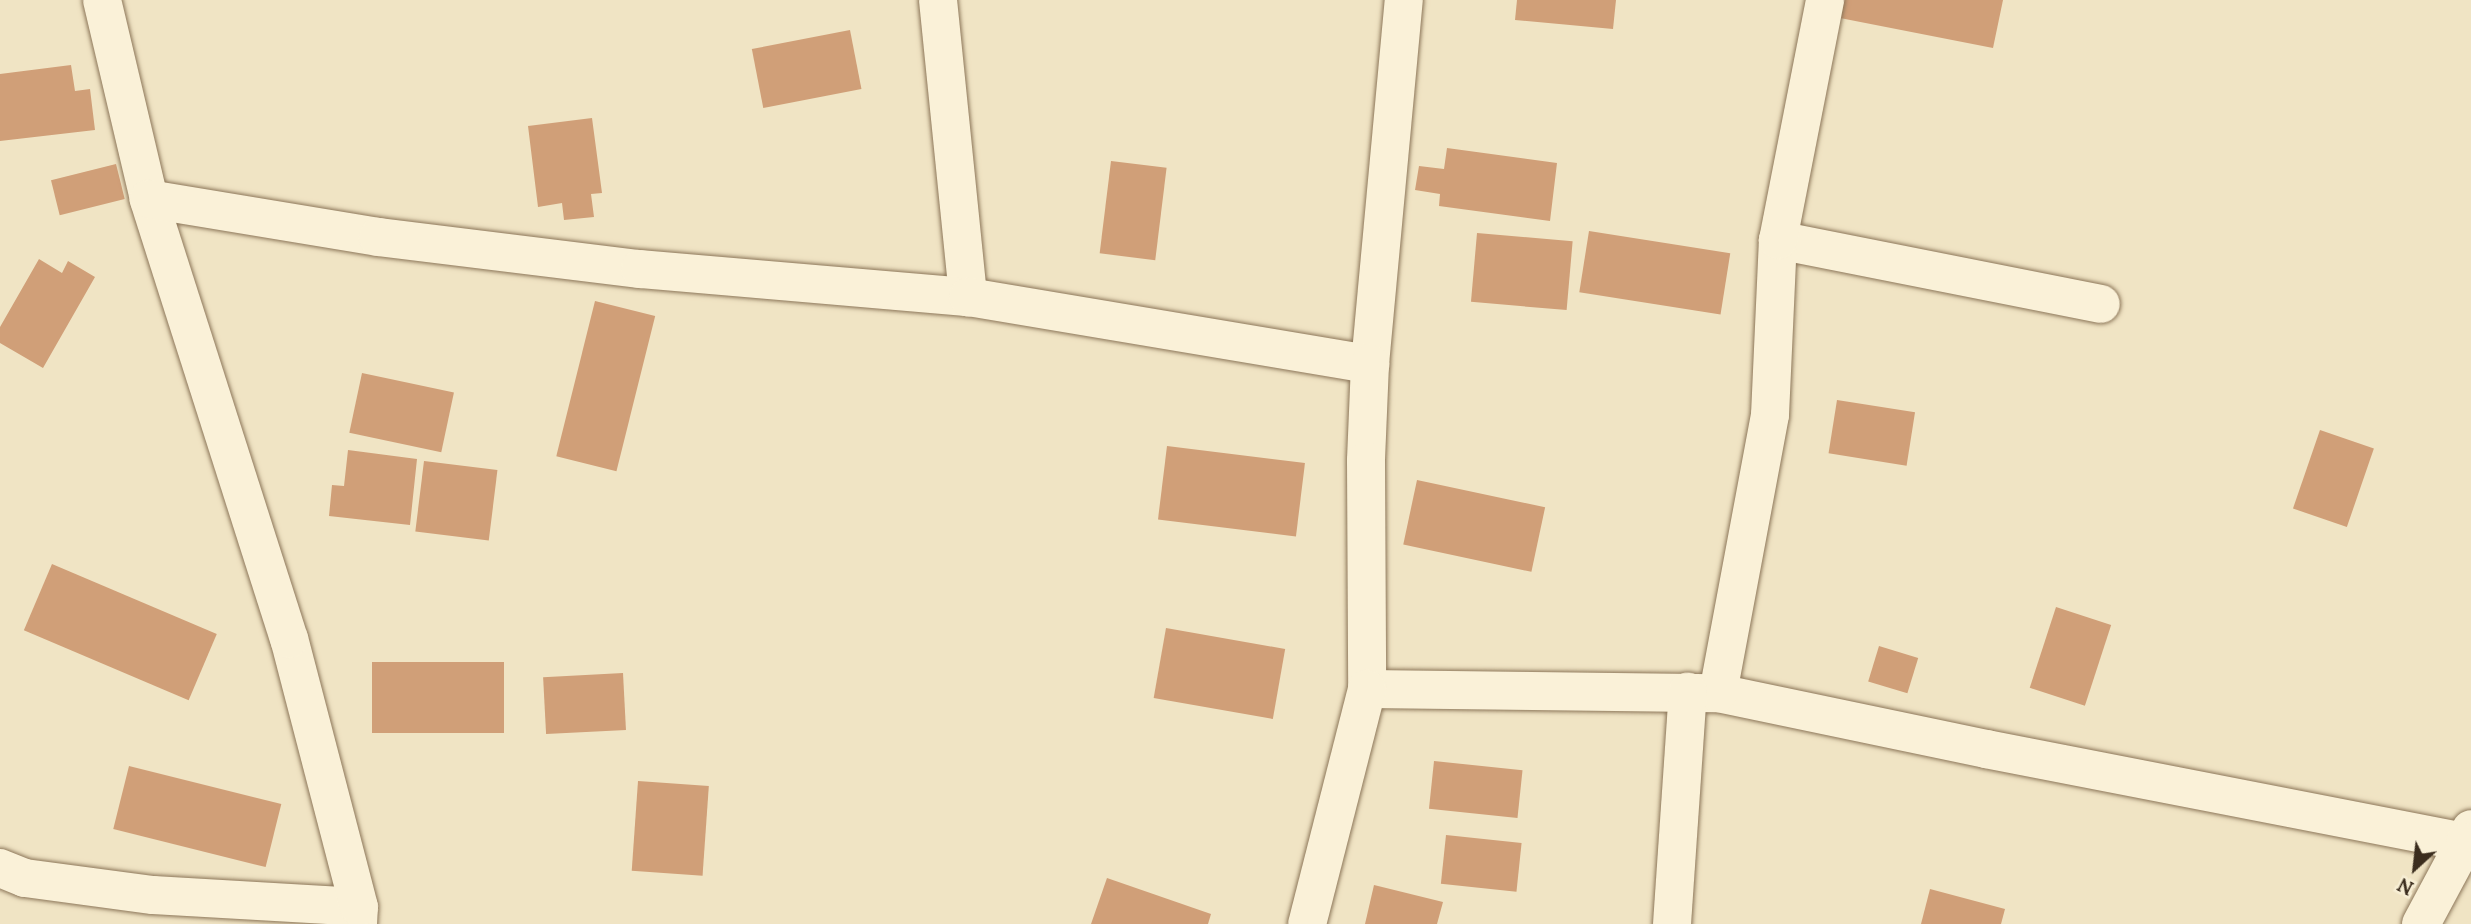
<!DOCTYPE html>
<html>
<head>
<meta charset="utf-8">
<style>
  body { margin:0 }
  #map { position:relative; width:2471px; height:924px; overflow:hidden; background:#f0e4c4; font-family:Lora,serif }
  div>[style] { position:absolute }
  .building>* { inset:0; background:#d09f78; transform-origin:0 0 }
  .roads { filter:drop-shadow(0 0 2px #8c7659) drop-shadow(0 0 2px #8c7659) }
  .minor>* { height:38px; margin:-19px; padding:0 19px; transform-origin:19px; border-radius:19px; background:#faf1d8 }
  span { translate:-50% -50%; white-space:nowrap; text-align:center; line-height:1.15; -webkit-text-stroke:5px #f7eed4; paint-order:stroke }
  .north { position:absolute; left:2380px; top:833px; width:70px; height:70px; -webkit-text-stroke:5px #f7eed4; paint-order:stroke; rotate:207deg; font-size:19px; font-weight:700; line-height:28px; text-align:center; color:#3b2d1e }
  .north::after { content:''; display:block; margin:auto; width:24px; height:32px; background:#3b2d1e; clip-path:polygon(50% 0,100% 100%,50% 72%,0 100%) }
</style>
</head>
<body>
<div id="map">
  <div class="building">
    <i style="clip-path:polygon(1517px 0,1616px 0,1613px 29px,1515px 20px)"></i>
    <i style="clip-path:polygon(1843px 0,2003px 0,1993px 48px,1840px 18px)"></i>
    <i style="left:850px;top:30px;width:60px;height:100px;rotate:79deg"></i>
    <i style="clip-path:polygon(71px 65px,75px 91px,90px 89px,95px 130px,0 141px,0 74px)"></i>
    <i style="clip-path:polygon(592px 118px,602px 193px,591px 194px,594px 217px,564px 220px,562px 203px,538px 207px,528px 126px)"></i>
    <i style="clip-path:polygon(1447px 148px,1557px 163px,1550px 221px,1439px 206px,1440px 194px,1415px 190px,1419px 166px,1444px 169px)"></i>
    <i style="left:1111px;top:161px;width:56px;height:93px;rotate:7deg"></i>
    <i style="left:116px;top:164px;width:36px;height:67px;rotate:76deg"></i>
    <i style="left:1589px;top:231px;width:143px;height:62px;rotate:9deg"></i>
    <i style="left:1477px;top:233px;width:96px;height:69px;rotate:5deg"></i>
    <i style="clip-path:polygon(39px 259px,62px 273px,68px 261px,95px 277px,43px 368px,0 343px,0 327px)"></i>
    <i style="left:595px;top:301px;width:62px;height:160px;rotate:14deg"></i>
    <i style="left:362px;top:373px;width:94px;height:61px;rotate:12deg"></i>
    <i style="left:1837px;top:400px;width:79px;height:54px;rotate:9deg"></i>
    <i style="left:2320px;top:430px;width:57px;height:83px;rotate:19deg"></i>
    <i style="left:1167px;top:446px;width:139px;height:74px;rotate:7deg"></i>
    <i style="clip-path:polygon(348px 450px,417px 459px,410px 525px,329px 516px,332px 485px,344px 486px)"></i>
    <i style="left:424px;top:461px;width:74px;height:71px;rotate:7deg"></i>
    <i style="left:1417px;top:480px;width:131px;height:66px;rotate:12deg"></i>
    <i style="left:52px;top:564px;width:179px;height:72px;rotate:23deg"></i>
    <i style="left:2056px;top:607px;width:58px;height:85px;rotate:18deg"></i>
    <i style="left:1166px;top:628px;width:121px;height:71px;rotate:10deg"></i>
    <i style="left:1879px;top:646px;width:41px;height:37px;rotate:17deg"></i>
    <i style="left:372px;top:662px;width:132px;height:71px"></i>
    <i style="left:623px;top:673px;width:57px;height:80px;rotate:87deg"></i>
    <i style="left:1434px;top:761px;width:89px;height:48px;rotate:6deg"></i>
    <i style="left:129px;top:766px;width:157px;height:65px;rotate:14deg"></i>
    <i style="left:638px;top:781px;width:71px;height:90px;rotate:4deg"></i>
    <i style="left:1446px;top:835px;width:76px;height:49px;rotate:6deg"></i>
    <i style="clip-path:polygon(1107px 878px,1211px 914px,1208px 924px,1091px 924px)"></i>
    <i style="clip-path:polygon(1374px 885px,1443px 902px,1437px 924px,1365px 924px)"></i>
    <i style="clip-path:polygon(1930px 889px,2005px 909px,2001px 924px,1921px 924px)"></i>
  </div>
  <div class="roads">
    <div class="minor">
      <i style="left:102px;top:0;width:204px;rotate:76.7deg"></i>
      <i style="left:938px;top:0;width:299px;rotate:84.2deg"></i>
      <i style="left:1778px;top:240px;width:329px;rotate:11.2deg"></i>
      <i style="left:1370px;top:364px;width:366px;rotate:-84.7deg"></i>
      <i style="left:1367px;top:689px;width:351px;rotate:0.7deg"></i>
      <i style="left:1718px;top:693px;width:274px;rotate:11.8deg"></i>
      <i style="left:1986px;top:749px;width:488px;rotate:11deg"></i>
      <i style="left:2465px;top:842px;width:14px;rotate:-65deg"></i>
      <i style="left:1718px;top:693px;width:283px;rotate:-79.4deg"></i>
      <i style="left:1770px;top:415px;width:175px;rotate:-87.4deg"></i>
      <i style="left:1778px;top:240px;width:245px;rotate:-78.9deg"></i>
      <i style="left:0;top:868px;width:27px;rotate:22deg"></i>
      <i style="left:25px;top:878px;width:129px;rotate:7.6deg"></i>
      <i style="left:153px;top:895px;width:206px;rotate:3.3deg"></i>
      <i style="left:358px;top:924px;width:17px;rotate:-87deg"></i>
      <i style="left:359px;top:907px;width:277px;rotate:-104.6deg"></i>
      <i style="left:289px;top:639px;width:462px;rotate:-107.7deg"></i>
      <i style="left:149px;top:199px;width:232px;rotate:9.4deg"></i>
      <i style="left:378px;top:237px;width:264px;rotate:7deg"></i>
      <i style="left:640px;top:269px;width:329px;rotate:4.9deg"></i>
      <i style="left:968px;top:297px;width:408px;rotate:9.5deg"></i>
      <i style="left:1370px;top:364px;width:97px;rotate:92.4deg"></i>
      <i style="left:1366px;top:461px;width:228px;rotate:89.7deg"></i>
      <i style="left:1367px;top:689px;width:243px;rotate:104.3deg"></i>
      <i style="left:1672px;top:924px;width:233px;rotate:-86.1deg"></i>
      <i style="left:2421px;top:924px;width:93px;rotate:-61.8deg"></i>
      <i style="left:2465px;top:842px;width:6px;rotate:18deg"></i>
    </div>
  </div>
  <div class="north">N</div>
</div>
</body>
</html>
